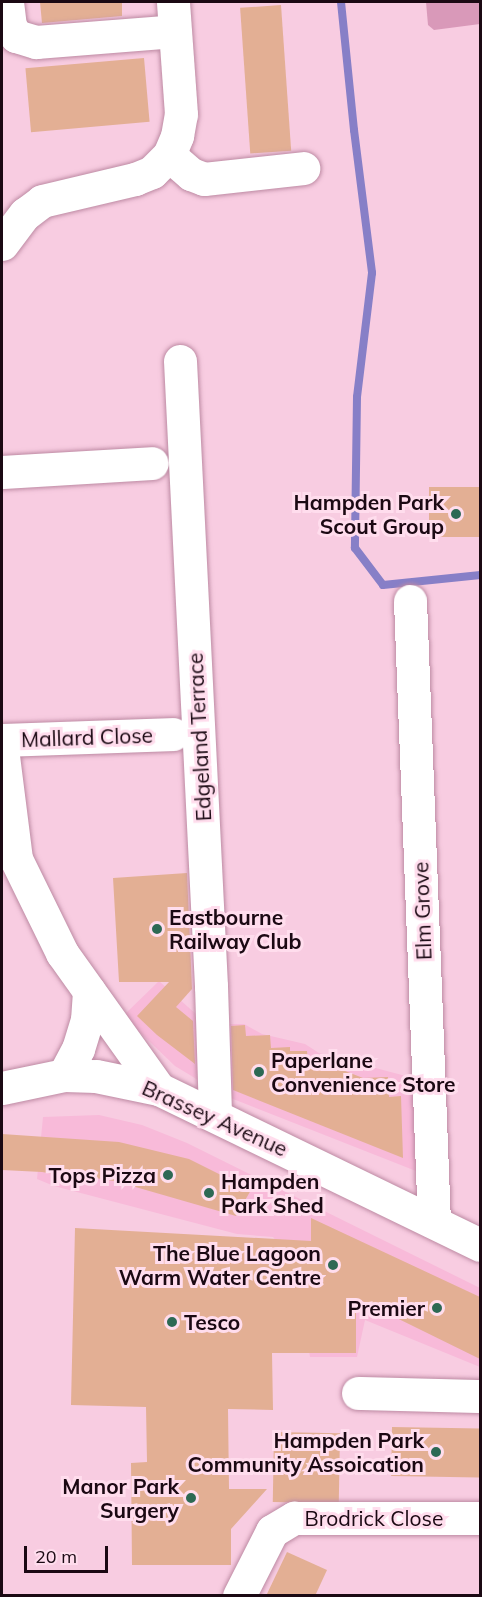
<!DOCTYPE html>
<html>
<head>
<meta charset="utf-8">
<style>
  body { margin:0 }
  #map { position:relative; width:482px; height:1597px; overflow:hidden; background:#f8cce1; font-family:Mulish,sans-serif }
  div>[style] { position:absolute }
  .built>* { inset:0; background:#f8bad9 }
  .green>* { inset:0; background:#d999b9 }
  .stream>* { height:8px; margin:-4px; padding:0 4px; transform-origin:4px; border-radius:4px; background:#877fc7 }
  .building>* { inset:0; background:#e3af94; transform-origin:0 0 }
  .roads { filter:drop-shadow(0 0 2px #bd8aa3) drop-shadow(0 0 2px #bd8aa3) }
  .minor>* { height:33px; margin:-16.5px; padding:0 16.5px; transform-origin:16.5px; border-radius:16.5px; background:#fff }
  .dots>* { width:16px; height:16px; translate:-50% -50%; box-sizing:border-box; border:3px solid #ffdded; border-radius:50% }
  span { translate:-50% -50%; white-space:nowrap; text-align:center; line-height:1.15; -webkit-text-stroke:6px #ffdded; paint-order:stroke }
  .poi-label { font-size:21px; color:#1b0913; font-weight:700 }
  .right { translate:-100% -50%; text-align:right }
  .left { translate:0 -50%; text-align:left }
  .street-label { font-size:21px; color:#1b0913 }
  .frame { position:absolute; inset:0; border:3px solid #1b0913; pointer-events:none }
  .scale { position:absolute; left:24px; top:1546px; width:84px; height:27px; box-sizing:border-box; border:3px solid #1b0913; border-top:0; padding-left:8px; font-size:18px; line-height:21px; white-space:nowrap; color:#1b0913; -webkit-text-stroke:4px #ffdded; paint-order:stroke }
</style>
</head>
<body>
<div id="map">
  <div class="built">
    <i style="clip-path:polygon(159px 981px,207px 1024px,244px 1024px,262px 1034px,305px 1044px,319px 1053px,417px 1079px,416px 1171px,223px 1095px,175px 1066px,123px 1016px)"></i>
    <i style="clip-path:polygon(99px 1115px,142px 1125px,187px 1143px,480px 1288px,480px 1367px,365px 1320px,357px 1357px,310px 1357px,292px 1258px,273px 1237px,237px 1234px,54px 1186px,37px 1179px,43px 1117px)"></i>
  </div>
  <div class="green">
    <i style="clip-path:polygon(426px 2px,480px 2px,480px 24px,434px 30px,428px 25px)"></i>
  </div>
  <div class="stream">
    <i style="left:341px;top:2px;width:129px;rotate:84.2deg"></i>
    <i style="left:354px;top:130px;width:144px;rotate:82.8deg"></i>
    <i style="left:372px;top:273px;width:125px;rotate:96.9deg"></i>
    <i style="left:357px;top:397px;width:151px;rotate:90.8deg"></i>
    <i style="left:355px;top:548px;width:46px;rotate:52.9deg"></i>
    <i style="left:383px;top:585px;width:98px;rotate:-5.9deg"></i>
  </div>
  <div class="building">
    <i style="clip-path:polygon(40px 2px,122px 2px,122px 16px,42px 23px)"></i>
    <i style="left:281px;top:5px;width:146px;height:41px;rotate:86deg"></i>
    <i style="left:144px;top:58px;width:64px;height:119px;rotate:85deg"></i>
    <i style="left:480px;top:487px;width:50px;height:51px;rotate:90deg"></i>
    <i style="clip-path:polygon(187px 873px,192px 989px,176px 1007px,193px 1021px,195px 1064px,157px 1035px,137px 1016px,169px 982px,119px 982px,113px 878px)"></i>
    <i style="clip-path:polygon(245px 1025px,246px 1036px,270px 1035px,271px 1048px,290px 1047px,290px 1051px,307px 1051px,308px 1063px,340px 1061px,340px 1069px,363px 1078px,388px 1077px,389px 1097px,401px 1096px,403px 1158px,233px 1090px,231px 1026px)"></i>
    <i style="clip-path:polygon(2px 1134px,119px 1142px,189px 1159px,251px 1190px,236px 1216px,132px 1186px,132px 1184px,71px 1174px,70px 1177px,42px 1172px,2px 1170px)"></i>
    <i style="clip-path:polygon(311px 1218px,480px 1297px,480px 1359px,356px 1298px,356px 1353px,272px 1353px,273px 1410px,228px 1409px,229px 1489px,267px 1489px,231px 1529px,231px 1565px,132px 1565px,131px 1463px,147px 1462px,146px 1407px,71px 1405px,75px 1228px,311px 1241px)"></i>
    <i style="left:392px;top:1427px;width:88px;height:49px;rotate:1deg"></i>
    <i style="left:274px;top:1432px;width:66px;height:70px;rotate:1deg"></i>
    <i style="clip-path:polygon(287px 1552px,327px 1570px,315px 1596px,266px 1596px)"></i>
  </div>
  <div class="roads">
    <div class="minor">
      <i style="left:7px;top:2px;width:24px;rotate:83deg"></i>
      <i style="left:10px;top:26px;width:12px;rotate:59deg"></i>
      <i style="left:16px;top:36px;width:21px;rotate:17deg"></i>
      <i style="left:36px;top:42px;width:139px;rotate:-4.5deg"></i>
      <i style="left:169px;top:155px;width:29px;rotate:41deg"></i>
      <i style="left:191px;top:174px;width:14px;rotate:21deg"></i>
      <i style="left:204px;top:179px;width:100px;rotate:-6.3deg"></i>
      <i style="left:2px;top:244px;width:38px;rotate:-53deg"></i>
      <i style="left:25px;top:214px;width:21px;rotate:-37deg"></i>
      <i style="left:42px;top:201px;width:96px;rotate:-13.3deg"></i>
      <i style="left:135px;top:179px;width:18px;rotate:-22deg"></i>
      <i style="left:152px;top:172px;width:24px;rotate:-45deg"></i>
      <i style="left:169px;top:155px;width:21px;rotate:-67deg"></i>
      <i style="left:177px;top:136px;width:22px;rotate:-80deg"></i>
      <i style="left:181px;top:114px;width:112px;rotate:-94.1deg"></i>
      <i style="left:180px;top:361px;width:626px;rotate:87.16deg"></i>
      <i style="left:211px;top:986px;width:128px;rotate:88.2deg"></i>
      <i style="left:2px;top:472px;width:150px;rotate:-3.4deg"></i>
      <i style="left:410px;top:601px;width:621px;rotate:87.79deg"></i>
      <i style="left:2px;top:740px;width:171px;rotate:-2deg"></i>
      <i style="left:2px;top:748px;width:112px;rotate:82.8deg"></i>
      <i style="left:16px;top:859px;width:105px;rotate:63.9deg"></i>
      <i style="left:62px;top:953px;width:167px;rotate:54.5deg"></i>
      <i style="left:64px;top:1075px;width:30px;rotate:-62deg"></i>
      <i style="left:78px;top:1049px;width:30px;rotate:-73deg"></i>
      <i style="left:87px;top:1020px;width:29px;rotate:-86deg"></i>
      <i style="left:2px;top:1088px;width:63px;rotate:-11.8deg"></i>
      <i style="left:64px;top:1075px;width:32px;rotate:2deg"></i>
      <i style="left:96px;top:1076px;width:64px;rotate:11.7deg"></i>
      <i style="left:159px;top:1089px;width:357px;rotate:25.9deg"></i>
      <i style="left:358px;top:1393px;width:122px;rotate:1.4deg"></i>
      <i style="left:239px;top:1596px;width:73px;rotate:-63.1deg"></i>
      <i style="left:272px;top:1531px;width:26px;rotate:-31deg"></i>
      <i style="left:294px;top:1518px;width:186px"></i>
    </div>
  </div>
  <div class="dots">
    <i style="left:456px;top:514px;background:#2d6954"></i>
    <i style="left:157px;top:929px;background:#2d6954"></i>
    <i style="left:259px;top:1072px;background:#2d6954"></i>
    <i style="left:168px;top:1175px;background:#2d6954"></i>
    <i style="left:209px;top:1193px;background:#2d6954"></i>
    <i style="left:333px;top:1265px;background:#2d6954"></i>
    <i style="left:437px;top:1308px;background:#2d6954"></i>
    <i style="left:172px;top:1322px;background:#2d6954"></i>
    <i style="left:436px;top:1452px;background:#2d6954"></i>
    <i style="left:191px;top:1498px;background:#2d6954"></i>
  </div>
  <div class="poi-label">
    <span class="right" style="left:444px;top:514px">Hampden Park<br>Scout Group</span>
    <span class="left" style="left:169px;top:929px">Eastbourne<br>Railway Club</span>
    <span class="left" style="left:271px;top:1072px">Paperlane<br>Convenience Store</span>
    <span class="right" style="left:156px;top:1175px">Tops Pizza</span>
    <span class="left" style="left:221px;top:1193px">Hampden<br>Park Shed</span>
    <span class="right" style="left:321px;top:1265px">The Blue Lagoon<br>Warm Water Centre</span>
    <span class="right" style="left:425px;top:1308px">Premier</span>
    <span class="left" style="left:184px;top:1322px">Tesco</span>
    <span class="right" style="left:424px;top:1452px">Hampden Park<br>Community Assoication</span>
    <span class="right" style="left:179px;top:1498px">Manor Park<br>Surgery</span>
  </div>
  <div class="street-label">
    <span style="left:87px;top:737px;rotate:-2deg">Mallard Close</span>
    <span style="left:199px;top:737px;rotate:-93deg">Edgeland Terrace</span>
    <span style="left:422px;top:911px;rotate:-92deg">Elm Grove</span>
    <span style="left:215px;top:1118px;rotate:24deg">Brassey Avenue</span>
    <span style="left:374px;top:1518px">Brodrick Close</span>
  </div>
  <div class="frame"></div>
  <div class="scale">20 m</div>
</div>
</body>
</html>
